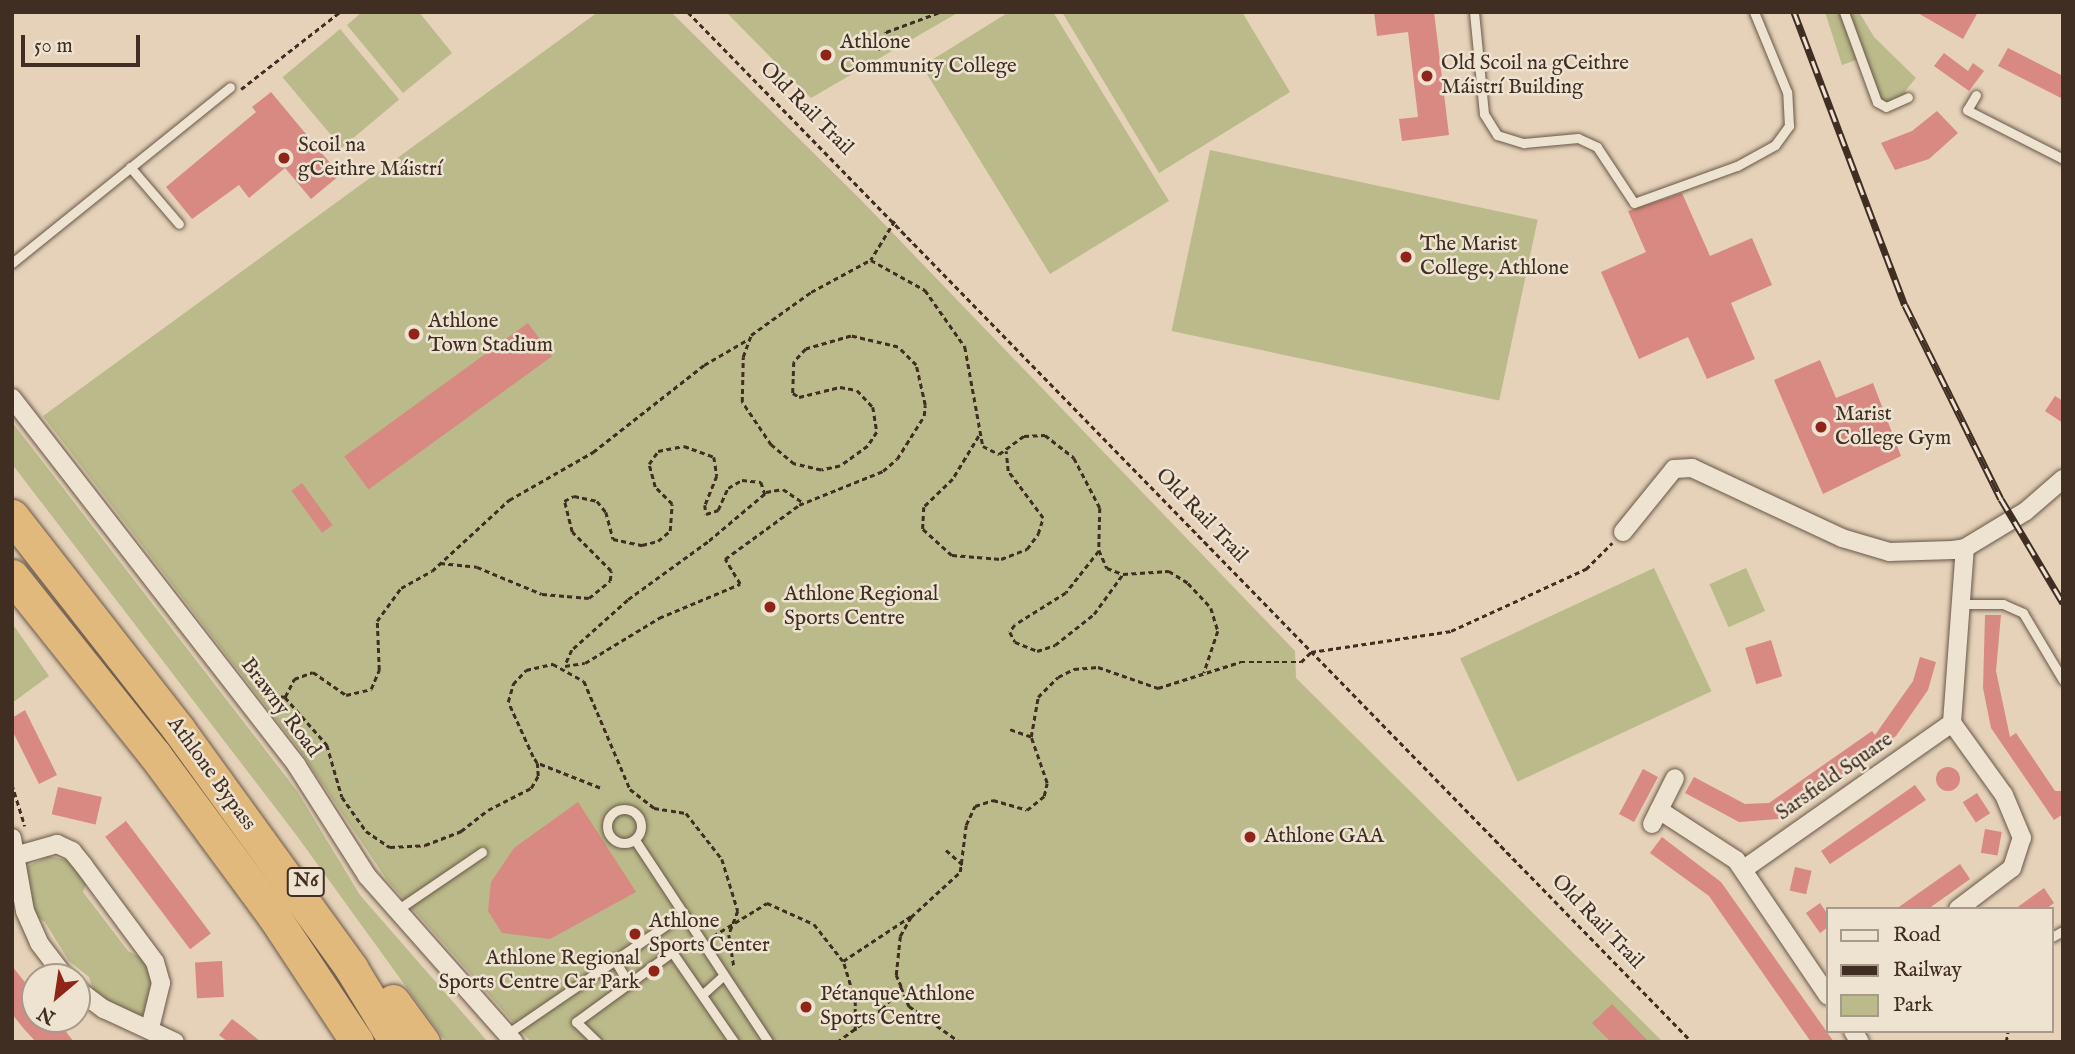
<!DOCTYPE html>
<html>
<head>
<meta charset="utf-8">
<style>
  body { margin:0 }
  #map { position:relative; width:2075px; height:1054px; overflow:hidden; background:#e5d2b8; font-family:"IM FELL English",serif }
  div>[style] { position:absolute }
  .green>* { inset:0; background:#bbba8a; transform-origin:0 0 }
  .building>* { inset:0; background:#d88981; transform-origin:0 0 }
  .round { border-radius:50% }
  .path>* { height:2.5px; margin-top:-1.25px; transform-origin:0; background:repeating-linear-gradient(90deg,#402e23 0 5px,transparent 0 8.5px) }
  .roads { filter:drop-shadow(0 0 2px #695748) drop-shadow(0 0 2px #695748) }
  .lane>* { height:9px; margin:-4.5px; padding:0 4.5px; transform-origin:4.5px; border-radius:4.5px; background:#eee2d1 }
  .lane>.ring { margin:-4.5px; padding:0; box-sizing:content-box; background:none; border:9px solid #eee2d1; border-radius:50% }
  .street>* { height:18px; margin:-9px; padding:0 9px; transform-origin:9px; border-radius:9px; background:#eee2d1 }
  .highway>* { height:33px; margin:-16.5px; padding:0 16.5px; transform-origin:16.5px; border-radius:16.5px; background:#e2b97c }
  .rail>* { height:7px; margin-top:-3.5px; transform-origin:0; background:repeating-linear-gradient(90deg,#eee2d1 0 13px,#402e23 0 26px); box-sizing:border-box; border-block:2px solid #402e23 }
  .dots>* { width:19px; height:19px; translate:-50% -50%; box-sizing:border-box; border:4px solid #eee2d1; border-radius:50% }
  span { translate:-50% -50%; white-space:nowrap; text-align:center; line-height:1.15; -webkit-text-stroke:5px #eee2d1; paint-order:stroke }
  .shield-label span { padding:2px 5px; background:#eee2d1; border:2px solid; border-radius:5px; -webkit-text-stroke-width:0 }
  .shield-label { font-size:19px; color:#402e23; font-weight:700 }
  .poi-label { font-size:21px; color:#402e23 }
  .left { translate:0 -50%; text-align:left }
  .right { translate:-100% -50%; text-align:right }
  .street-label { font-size:21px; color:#402e23 }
  .frame { position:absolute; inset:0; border:14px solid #402e23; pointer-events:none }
  .legend { position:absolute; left:1826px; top:907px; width:228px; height:126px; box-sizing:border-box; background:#eee2d1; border:2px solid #a89a8b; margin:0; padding:9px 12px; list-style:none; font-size:21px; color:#402e23 }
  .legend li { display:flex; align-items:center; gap:14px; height:35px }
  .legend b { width:35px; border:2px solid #a89a8b }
  .north { position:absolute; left:21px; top:963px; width:70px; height:70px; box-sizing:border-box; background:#eee2d1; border:2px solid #a89a8b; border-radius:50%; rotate:209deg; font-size:19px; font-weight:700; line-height:28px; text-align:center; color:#402e23 }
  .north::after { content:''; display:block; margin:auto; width:24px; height:32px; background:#8f2418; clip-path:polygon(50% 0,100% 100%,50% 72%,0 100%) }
  .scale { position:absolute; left:21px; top:35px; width:119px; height:32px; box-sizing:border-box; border:4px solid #402e23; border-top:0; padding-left:9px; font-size:21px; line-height:24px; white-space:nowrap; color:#402e23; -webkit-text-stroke:5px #eee2d1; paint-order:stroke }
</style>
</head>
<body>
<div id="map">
  <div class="green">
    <i style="clip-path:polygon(362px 12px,419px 12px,452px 53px,403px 93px,347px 25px)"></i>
    <i style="clip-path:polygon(598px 12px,671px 12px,861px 200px,1295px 651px,1296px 678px,1663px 1042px,531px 1042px,387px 880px,301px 752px,43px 416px)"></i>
    <i style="clip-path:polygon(726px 12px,959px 12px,811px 98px)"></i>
    <i style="clip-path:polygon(1009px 12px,1053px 12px,1169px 201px,1050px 274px,922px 66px)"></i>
    <i style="clip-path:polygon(1062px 12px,1242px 12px,1290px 92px,1159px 173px)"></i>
    <i style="clip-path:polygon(1825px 12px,1859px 12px,1874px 37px,1916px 78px,1905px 91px,1908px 97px,1886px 107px,1877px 102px,1859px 59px,1842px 65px)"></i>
    <i style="left:340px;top:29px;width:92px;height:75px;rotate:50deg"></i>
    <i style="left:1210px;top:150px;width:335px;height:185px;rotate:12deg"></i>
    <i style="clip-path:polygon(12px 422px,297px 791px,360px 895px,488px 1042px,446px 1042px,297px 836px,12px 464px)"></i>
    <i style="left:1654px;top:568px;width:136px;height:214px;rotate:65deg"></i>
    <i style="left:1746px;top:568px;width:47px;height:40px;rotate:66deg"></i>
    <i style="clip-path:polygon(14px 626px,49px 676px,12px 703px,12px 627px)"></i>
    <i style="clip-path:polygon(49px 856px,70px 861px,86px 884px,83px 892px,128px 951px,144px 959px,155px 983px,146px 1012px,139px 1016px,94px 993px,89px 977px,69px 961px,45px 922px,33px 915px,26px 867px)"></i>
  </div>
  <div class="building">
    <i style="clip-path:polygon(1374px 12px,1434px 12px,1449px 135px,1402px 141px,1399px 119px,1418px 117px,1408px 32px,1377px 36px)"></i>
    <i style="clip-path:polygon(1916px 12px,1978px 12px,1963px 39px)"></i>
    <i style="clip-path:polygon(2008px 48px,2063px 76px,2063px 99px,1998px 66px)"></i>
    <i style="clip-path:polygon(1944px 53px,1968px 71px,1973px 63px,1984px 71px,1969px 91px,1934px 66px)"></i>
    <i style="clip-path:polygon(271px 92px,340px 175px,311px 199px,285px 168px,249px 198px,239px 185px,192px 219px,166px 187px,256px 112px,252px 107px)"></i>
    <i style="clip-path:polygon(1937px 111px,1958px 133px,1929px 159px,1895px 170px,1881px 143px,1912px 131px)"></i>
    <i style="clip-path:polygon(1682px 193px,1710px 256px,1752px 238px,1772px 285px,1731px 303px,1755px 359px,1707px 379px,1688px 337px,1639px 359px,1601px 272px,1646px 252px,1628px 211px)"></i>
    <i style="left:528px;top:323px;width:41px;height:227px;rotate:54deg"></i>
    <i style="clip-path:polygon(1820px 360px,1836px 398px,1873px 383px,1901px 456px,1823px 494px,1774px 380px)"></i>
    <i style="clip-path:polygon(2055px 396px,2063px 401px,2063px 423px,2045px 411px)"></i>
    <i style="left:302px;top:483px;width:52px;height:13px;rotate:54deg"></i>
    <i style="clip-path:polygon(1985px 615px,2001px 615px,1996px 671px,2010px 737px,2016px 733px,2055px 791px,2063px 791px,2063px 814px,2054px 820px,1991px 728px,1983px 688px)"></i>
    <i style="left:1771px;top:640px;width:38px;height:27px;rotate:73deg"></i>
    <i style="clip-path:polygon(1920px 657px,1936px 662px,1928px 690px,1896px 736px,1778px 819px,1739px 822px,1685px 793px,1694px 777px,1745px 804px,1769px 803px,1872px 731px,1875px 735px,1913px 681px)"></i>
    <i style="clip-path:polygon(25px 710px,57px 775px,39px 784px,12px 730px,12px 718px)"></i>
    <i class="round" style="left:1936px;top:767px;width:24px;height:24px"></i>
    <i style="left:1643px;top:769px;width:17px;height:51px;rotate:28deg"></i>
    <i style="clip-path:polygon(1915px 785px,1926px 800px,1830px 864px,1821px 851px)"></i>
    <i style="left:58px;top:787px;width:45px;height:28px;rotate:13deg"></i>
    <i style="left:1977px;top:793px;width:24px;height:17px;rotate:57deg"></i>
    <i style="clip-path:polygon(578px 802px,636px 892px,550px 939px,502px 933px,488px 911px,491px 882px,514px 848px)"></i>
    <i style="left:126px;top:821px;width:141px;height:26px;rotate:53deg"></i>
    <i style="left:1985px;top:829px;width:17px;height:24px;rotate:10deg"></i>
    <i style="clip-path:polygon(1662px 837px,1721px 882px,1834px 1042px,1811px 1042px,1709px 896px,1650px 853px)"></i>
    <i style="clip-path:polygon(1960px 864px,1970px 879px,1952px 892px,1928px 909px,1896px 909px)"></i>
    <i style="left:1795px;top:867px;width:17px;height:24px;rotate:13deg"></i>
    <i style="clip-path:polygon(2044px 888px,2054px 903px,2046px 909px,2015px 909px)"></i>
    <i style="clip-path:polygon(1820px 903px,1828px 915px,1828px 927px,1820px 933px,1806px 913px)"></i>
    <i style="left:222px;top:961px;width:36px;height:27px;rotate:87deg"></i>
    <i style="clip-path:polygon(12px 966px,35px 995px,35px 1019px,56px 1019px,74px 1042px,36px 1042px,24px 1029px,12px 1014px)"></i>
    <i style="clip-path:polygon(1612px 1004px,1649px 1042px,1611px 1042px,1592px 1023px)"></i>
    <i style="clip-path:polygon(232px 1019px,244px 1028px,261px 1042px,228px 1042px,219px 1035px)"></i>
  </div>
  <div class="path">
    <i style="left:688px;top:12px;width:1438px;rotate:45.73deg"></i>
    <i style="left:861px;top:47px;width:19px;rotate:6deg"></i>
    <i style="left:880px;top:49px;width:18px;rotate:-71deg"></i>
    <i style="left:886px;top:32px;width:58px;rotate:-20.3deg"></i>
    <i style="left:241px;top:89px;width:125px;rotate:-37.9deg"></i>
    <i style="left:895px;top:221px;width:46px;rotate:121.6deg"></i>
    <i style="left:871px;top:260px;width:62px;rotate:29.1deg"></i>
    <i style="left:925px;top:290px;width:70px;rotate:54.9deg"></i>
    <i style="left:965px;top:347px;width:101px;rotate:79.7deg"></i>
    <i style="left:983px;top:446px;width:18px;rotate:27deg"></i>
    <i style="left:999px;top:454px;width:31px;rotate:-36deg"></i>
    <i style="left:1024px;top:436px;width:21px;rotate:-3deg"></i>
    <i style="left:1045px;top:435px;width:37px;rotate:38deg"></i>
    <i style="left:1074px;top:458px;width:56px;rotate:62.5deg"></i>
    <i style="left:1100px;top:508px;width:42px;rotate:91.4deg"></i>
    <i style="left:1099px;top:550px;width:20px;rotate:66deg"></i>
    <i style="left:1107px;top:568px;width:17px;rotate:21deg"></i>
    <i style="left:1123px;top:574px;width:46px;rotate:-3.7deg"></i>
    <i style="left:1169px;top:571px;width:22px;rotate:32deg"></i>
    <i style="left:1188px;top:583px;width:34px;rotate:47deg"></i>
    <i style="left:1211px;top:608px;width:24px;rotate:73deg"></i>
    <i style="left:1218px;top:631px;width:44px;rotate:108.4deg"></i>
    <i style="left:751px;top:335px;width:74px;rotate:-35.6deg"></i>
    <i style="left:811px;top:292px;width:69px;rotate:-28.4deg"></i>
    <i style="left:979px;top:436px;width:50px;rotate:121.2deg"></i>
    <i style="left:953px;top:479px;width:40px;rotate:136deg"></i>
    <i style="left:924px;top:507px;width:22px;rotate:93deg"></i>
    <i style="left:923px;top:529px;width:39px;rotate:42deg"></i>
    <i style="left:952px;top:555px;width:49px;rotate:4.7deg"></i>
    <i style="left:1001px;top:559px;width:28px;rotate:-21deg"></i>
    <i style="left:1027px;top:549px;width:19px;rotate:-54deg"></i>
    <i style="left:1038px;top:534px;width:17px;rotate:-73deg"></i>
    <i style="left:1043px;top:518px;width:59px;rotate:-126.7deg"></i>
    <i style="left:1008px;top:471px;width:20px;rotate:-96deg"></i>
    <i style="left:766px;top:492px;width:17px;rotate:-10deg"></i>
    <i style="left:783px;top:489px;width:25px;rotate:34deg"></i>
    <i style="left:1099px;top:551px;width:53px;rotate:128.2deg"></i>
    <i style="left:1066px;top:593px;width:60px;rotate:147.9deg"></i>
    <i style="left:1015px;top:625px;width:9px;rotate:126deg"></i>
    <i style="left:1010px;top:632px;width:11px;rotate:63deg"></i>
    <i style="left:1015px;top:642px;width:24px;rotate:22deg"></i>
    <i style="left:1037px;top:651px;width:19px;rotate:-18deg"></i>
    <i style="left:1055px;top:645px;width:50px;rotate:-38.5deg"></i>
    <i style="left:1094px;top:614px;width:49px;rotate:-54.1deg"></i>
    <i style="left:440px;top:563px;width:37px;rotate:6deg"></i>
    <i style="left:477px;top:567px;width:70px;rotate:22.6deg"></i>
    <i style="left:542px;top:594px;width:47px;rotate:4.9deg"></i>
    <i style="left:589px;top:598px;width:27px;rotate:-39deg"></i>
    <i style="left:610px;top:581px;width:10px;rotate:-84deg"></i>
    <i style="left:611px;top:571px;width:55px;rotate:-135deg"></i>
    <i style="left:572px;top:532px;width:32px;rotate:-104deg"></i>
    <i style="left:564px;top:501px;width:11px;rotate:-27deg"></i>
    <i style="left:574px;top:496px;width:24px;rotate:12deg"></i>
    <i style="left:597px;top:501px;width:14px;rotate:51deg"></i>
    <i style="left:606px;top:512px;width:28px;rotate:75deg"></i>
    <i style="left:613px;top:539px;width:30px;rotate:12deg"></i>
    <i style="left:642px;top:545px;width:16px;rotate:-14deg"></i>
    <i style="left:658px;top:541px;width:16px;rotate:-40deg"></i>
    <i style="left:670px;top:531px;width:27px;rotate:-86deg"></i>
    <i style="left:672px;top:504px;width:24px;rotate:-135deg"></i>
    <i style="left:655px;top:487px;width:24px;rotate:-105deg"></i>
    <i style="left:649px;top:464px;width:16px;rotate:-55deg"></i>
    <i style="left:658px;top:451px;width:26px;rotate:-11deg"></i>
    <i style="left:684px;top:446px;width:32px;rotate:20deg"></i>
    <i style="left:714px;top:457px;width:19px;rotate:81deg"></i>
    <i style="left:717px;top:476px;width:31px;rotate:112deg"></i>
    <i style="left:705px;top:505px;width:9px;rotate:84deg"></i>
    <i style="left:706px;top:514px;width:13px;rotate:-18deg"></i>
    <i style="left:718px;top:510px;width:24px;rotate:-66deg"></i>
    <i style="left:728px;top:488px;width:16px;rotate:-30deg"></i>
    <i style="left:742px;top:480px;width:19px;rotate:6deg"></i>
    <i style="left:761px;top:482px;width:13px;rotate:72deg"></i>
    <i style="left:765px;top:494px;width:75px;rotate:139.9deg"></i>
    <i style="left:708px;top:542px;width:99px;rotate:144.1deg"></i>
    <i style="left:628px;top:600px;width:75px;rotate:138.2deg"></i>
    <i style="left:572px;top:650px;width:17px;rotate:114deg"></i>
    <i style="left:565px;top:666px;width:20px;rotate:-9deg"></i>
    <i style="left:585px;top:663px;width:87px;rotate:-31.3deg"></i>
    <i style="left:659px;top:618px;width:88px;rotate:-22.8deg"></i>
    <i style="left:740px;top:584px;width:29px;rotate:-121deg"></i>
    <i style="left:725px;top:559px;width:92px;rotate:-36.1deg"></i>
    <i style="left:799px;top:505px;width:91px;rotate:-22deg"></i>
    <i style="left:883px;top:471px;width:18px;rotate:-41deg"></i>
    <i style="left:897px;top:459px;width:51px;rotate:-57.9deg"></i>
    <i style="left:924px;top:416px;width:11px;rotate:-85deg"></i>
    <i style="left:925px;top:405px;width:41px;rotate:-102.7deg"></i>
    <i style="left:916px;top:365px;width:25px;rotate:-135deg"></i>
    <i style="left:898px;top:347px;width:48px;rotate:-166.8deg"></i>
    <i style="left:851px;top:336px;width:47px;rotate:163.9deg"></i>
    <i style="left:806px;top:349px;width:18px;rotate:133deg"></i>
    <i style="left:794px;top:362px;width:31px;rotate:92deg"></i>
    <i style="left:793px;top:393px;width:7px;rotate:34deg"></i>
    <i style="left:799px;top:397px;width:42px;rotate:-13.7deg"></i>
    <i style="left:840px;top:387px;width:17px;rotate:10deg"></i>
    <i style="left:857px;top:390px;width:23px;rotate:47deg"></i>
    <i style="left:873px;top:407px;width:25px;rotate:81deg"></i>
    <i style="left:877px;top:432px;width:17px;rotate:123deg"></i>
    <i style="left:868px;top:446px;width:34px;rotate:144deg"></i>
    <i style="left:840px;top:466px;width:19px;rotate:168deg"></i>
    <i style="left:821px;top:470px;width:28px;rotate:-167deg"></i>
    <i style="left:794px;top:464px;width:30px;rotate:-140deg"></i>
    <i style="left:771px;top:445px;width:52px;rotate:-124deg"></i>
    <i style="left:742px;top:402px;width:45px;rotate:-88.7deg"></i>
    <i style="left:743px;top:357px;width:23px;rotate:-70deg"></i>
    <i style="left:264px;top:695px;width:21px;rotate:5deg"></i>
    <i style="left:285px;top:697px;width:20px;rotate:-63deg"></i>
    <i style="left:294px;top:679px;width:20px;rotate:-20deg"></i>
    <i style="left:313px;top:672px;width:40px;rotate:34.9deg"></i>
    <i style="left:346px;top:695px;width:26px;rotate:-13deg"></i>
    <i style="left:371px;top:689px;width:21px;rotate:-67deg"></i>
    <i style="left:379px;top:670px;width:49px;rotate:-92.3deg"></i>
    <i style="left:377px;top:621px;width:41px;rotate:-54deg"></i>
    <i style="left:401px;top:588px;width:35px;rotate:-29deg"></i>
    <i style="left:432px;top:571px;width:105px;rotate:-42.7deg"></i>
    <i style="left:509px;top:500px;width:97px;rotate:-29.7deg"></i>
    <i style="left:593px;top:452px;width:141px;rotate:-38.1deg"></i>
    <i style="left:704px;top:365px;width:50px;rotate:-30.2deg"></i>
    <i style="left:285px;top:697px;width:64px;rotate:48.8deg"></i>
    <i style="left:327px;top:745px;width:54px;rotate:73.9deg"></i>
    <i style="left:342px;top:797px;width:42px;rotate:54.8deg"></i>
    <i style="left:366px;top:831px;width:29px;rotate:34deg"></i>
    <i style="left:390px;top:847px;width:35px;rotate:-3deg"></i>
    <i style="left:425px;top:845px;width:39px;rotate:-21deg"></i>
    <i style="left:461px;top:831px;width:34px;rotate:-38deg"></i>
    <i style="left:488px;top:810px;width:48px;rotate:-27.1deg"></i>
    <i style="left:531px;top:788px;width:14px;rotate:-60deg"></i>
    <i style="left:538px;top:776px;width:13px;rotate:-94deg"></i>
    <i style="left:1031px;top:737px;width:41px;rotate:-80.1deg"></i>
    <i style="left:1038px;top:697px;width:28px;rotate:-45deg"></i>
    <i style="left:1058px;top:677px;width:18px;rotate:-27deg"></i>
    <i style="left:1074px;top:669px;width:24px;rotate:-5deg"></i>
    <i style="left:1098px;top:667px;width:64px;rotate:19.3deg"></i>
    <i style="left:1158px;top:688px;width:86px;rotate:-17.6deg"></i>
    <i style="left:1240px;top:662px;width:61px"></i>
    <i style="left:1301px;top:662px;width:14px;rotate:-45deg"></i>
    <i style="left:1311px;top:652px;width:142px;rotate:-8.5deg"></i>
    <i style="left:1451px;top:631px;width:149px;rotate:-24.7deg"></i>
    <i style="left:1586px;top:569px;width:37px;rotate:-45deg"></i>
    <i style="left:12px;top:784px;width:44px;rotate:72.8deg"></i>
    <i style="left:600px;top:788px;width:68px;rotate:-158.4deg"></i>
    <i style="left:537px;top:763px;width:7px;rotate:-124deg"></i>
    <i style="left:533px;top:757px;width:60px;rotate:-114.4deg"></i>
    <i style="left:508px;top:702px;width:19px;rotate:-74deg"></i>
    <i style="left:513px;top:684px;width:19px;rotate:-47deg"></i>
    <i style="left:526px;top:670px;width:28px;rotate:-13deg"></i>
    <i style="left:553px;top:664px;width:35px;rotate:29deg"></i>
    <i style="left:584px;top:681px;width:117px;rotate:66.9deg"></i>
    <i style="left:630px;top:789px;width:31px;rotate:38deg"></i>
    <i style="left:654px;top:808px;width:32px;rotate:9deg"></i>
    <i style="left:686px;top:813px;width:58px;rotate:52deg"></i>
    <i style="left:722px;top:859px;width:54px;rotate:72.9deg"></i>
    <i style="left:738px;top:911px;width:26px;rotate:111deg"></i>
    <i style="left:729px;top:935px;width:32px;rotate:81deg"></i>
    <i style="left:946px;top:850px;width:23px;rotate:41deg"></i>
    <i style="left:713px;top:936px;width:63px;rotate:-31.4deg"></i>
    <i style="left:767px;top:903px;width:51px;rotate:24.1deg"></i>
    <i style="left:814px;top:924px;width:47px;rotate:51.9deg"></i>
    <i style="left:901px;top:987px;width:13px;rotate:-113deg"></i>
    <i style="left:896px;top:975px;width:39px;rotate:-84deg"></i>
    <i style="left:900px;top:936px;width:22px;rotate:-60deg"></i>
    <i style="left:911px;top:917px;width:67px;rotate:-42.6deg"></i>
    <i style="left:960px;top:872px;width:47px;rotate:-82.7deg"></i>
    <i style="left:966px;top:825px;width:21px;rotate:-65deg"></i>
    <i style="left:975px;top:806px;width:19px;rotate:-18deg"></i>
    <i style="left:993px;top:800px;width:35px;rotate:16deg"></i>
    <i style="left:1027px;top:810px;width:22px;rotate:-39deg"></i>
    <i style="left:1044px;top:796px;width:13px;rotate:-77deg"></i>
    <i style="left:1047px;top:783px;width:49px;rotate:-109.2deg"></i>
    <i style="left:1031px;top:737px;width:24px;rotate:-161deg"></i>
    <i style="left:855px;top:1031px;width:30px;rotate:-90deg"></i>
    <i style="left:855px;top:1001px;width:42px;rotate:-106.7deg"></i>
    <i style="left:843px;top:961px;width:82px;rotate:-33.5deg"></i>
    <i style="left:837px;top:1042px;width:56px;rotate:-36.3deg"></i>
    <i style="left:882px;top:1009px;width:29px;rotate:-49deg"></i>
    <i style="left:901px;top:987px;width:21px;rotate:67deg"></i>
    <i style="left:909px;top:1006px;width:62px;rotate:35.2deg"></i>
    <i style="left:2006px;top:1042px;width:11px;rotate:-80deg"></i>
  </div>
  <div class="roads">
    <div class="lane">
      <i style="left:1474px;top:12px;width:102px;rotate:84.4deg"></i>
      <i style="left:1484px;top:114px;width:25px;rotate:58deg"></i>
      <i style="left:1497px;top:135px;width:28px;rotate:17deg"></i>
      <i style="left:1524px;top:143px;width:54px;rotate:-5.3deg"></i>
      <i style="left:1578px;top:138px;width:21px;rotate:25deg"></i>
      <i style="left:1597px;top:147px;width:67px;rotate:56.5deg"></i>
      <i style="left:1634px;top:203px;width:109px;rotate:-19.8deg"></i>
      <i style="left:1737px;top:166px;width:43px;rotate:-28.9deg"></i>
      <i style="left:1775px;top:145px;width:24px;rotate:-54deg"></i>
      <i style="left:1789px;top:126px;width:34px;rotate:-93deg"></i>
      <i style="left:1787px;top:92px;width:87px;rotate:-112.4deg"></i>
      <i style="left:1844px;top:12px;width:96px;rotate:69.9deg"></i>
      <i style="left:1877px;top:102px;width:10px;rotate:29deg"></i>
      <i style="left:1886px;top:107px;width:24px;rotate:-24deg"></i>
      <i style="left:1976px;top:95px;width:17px;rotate:121deg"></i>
      <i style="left:1967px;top:110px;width:108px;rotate:27deg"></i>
      <i style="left:130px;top:167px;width:75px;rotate:49.3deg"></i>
      <i style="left:12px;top:263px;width:280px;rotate:-38.9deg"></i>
      <i style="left:1960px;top:604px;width:43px"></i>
      <i style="left:2003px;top:604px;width:22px;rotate:24deg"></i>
      <i style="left:2023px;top:613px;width:78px;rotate:59.2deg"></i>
      <i class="ring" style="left:607px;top:809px;width:25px;height:25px"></i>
      <i style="left:635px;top:840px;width:242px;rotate:56.6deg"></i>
      <i style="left:397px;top:910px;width:103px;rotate:-34.3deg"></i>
      <i style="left:2052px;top:937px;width:13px;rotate:-29deg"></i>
      <i style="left:614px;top:959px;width:29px;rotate:59deg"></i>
      <i style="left:704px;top:993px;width:25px;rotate:-42deg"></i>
      <i style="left:507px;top:1034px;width:212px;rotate:-34.4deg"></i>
      <i style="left:597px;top:1042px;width:29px;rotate:-136deg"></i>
      <i style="left:576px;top:1022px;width:119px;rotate:-36.1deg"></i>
      <i style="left:672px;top:952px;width:109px;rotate:55.4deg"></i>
    </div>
    <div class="street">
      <i style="left:12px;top:398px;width:465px;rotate:52.2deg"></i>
      <i style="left:297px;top:766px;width:130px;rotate:57.5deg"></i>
      <i style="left:367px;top:876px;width:222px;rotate:48.5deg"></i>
      <i style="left:1623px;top:532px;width:81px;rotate:-51deg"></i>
      <i style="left:1674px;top:469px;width:18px;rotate:-3deg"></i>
      <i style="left:1692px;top:468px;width:166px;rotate:25deg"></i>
      <i style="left:1842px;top:538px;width:49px;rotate:16.6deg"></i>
      <i style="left:1889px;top:552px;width:64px;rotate:-1.8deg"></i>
      <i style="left:1953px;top:550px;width:12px;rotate:-9deg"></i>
      <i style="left:1965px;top:548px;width:71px;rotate:-31.2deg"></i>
      <i style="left:2026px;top:511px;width:49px;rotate:-40.9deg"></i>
      <i style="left:1659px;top:810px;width:92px;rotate:33deg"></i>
      <i style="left:1736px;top:860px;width:164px;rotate:55.9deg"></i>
      <i style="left:1652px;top:824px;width:51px;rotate:-63.4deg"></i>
      <i style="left:12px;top:838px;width:74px;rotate:79.9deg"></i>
      <i style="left:25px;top:911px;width:35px;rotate:66deg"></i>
      <i style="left:39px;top:943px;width:43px;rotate:52.6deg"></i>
      <i style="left:15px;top:856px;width:44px;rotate:-15.9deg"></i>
      <i style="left:57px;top:844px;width:17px;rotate:25deg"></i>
      <i style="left:72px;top:851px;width:19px;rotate:51deg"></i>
      <i style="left:84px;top:866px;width:119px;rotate:53.5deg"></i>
      <i style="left:155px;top:962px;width:22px;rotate:74deg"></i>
      <i style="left:161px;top:983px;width:46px;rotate:103.7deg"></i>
      <i style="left:1744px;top:869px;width:254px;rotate:-35.1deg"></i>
      <i style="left:1958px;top:909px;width:68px;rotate:-37.2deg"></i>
      <i style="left:2012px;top:868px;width:32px;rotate:-72deg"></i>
      <i style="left:2022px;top:838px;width:47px;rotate:-112.7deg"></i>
      <i style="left:2004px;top:795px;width:89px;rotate:-125.8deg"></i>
      <i style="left:1952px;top:723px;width:175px;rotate:-85.8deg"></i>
      <i style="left:77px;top:989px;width:34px;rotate:37deg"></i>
      <i style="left:104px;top:1009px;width:78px;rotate:24.9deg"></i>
      <i style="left:1853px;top:1031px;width:13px;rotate:58deg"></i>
    </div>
    <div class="highway">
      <i style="left:12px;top:516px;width:271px;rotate:52deg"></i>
      <i style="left:179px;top:730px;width:294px;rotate:54.1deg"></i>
      <i style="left:351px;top:968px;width:87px;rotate:58.7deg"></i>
      <i style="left:12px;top:576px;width:229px;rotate:51.4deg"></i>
      <i style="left:155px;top:755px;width:199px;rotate:53.6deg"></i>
      <i style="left:273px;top:915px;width:152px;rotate:56.5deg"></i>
      <i style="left:393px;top:1001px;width:51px;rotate:53.8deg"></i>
    </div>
  </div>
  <div class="rail">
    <i style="left:1794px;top:12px;width:313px;rotate:69.3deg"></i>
    <i style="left:1905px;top:305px;width:216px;rotate:63.7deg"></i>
    <i style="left:2001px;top:499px;width:121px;rotate:59.2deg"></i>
  </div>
  <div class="dots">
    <i style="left:826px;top:55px;background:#8f2418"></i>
    <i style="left:1427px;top:76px;background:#8f2418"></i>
    <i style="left:284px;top:158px;background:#8f2418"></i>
    <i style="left:1406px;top:257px;background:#8f2418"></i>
    <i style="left:414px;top:334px;background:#8f2418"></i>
    <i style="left:1821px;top:427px;background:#8f2418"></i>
    <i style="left:770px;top:607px;background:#8f2418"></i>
    <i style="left:1250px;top:837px;background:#8f2418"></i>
    <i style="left:635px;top:934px;background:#8f2418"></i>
    <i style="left:654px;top:971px;background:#8f2418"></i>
    <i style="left:806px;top:1007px;background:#8f2418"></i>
  </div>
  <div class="shield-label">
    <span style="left:306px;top:882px">N6</span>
  </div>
  <div class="poi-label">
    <span class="left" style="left:840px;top:55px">Athlone<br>Community College</span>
    <span class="left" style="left:1441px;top:76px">Old Scoil na gCeithre<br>Máistrí Building</span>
    <span class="left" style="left:298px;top:158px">Scoil na<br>gCeithre Máistrí</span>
    <span class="left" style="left:1420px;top:257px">The Marist<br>College, Athlone</span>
    <span class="left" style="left:428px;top:334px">Athlone<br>Town Stadium</span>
    <span class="left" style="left:1835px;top:427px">Marist<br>College Gym</span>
    <span class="left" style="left:784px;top:607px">Athlone Regional<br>Sports Centre</span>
    <span class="left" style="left:1264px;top:837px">Athlone GAA</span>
    <span class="left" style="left:649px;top:934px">Athlone<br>Sports Center</span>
    <span class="right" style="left:640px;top:971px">Athlone Regional<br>Sports Centre Car Park</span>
    <span class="left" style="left:820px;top:1007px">Pétanque Athlone<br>Sports Centre</span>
  </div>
  <div class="street-label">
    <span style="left:806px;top:109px;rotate:45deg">Old Rail Trail</span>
    <span style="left:1201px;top:516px;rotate:46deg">Old Rail Trail</span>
    <span style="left:280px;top:708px;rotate:53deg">Brawny Road</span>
    <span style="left:211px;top:774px;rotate:54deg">Athlone Bypass</span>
    <span style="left:1835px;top:777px;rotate:-35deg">Sarsfield Square</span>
    <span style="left:1597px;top:922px;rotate:46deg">Old Rail Trail</span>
  </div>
  <div class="frame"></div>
  <ul class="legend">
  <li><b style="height:9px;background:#eee2d1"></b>Road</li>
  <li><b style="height:9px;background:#402e23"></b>Railway</li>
  <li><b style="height:19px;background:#bbba8a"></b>Park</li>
  </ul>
  <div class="north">N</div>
  <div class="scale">50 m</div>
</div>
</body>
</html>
